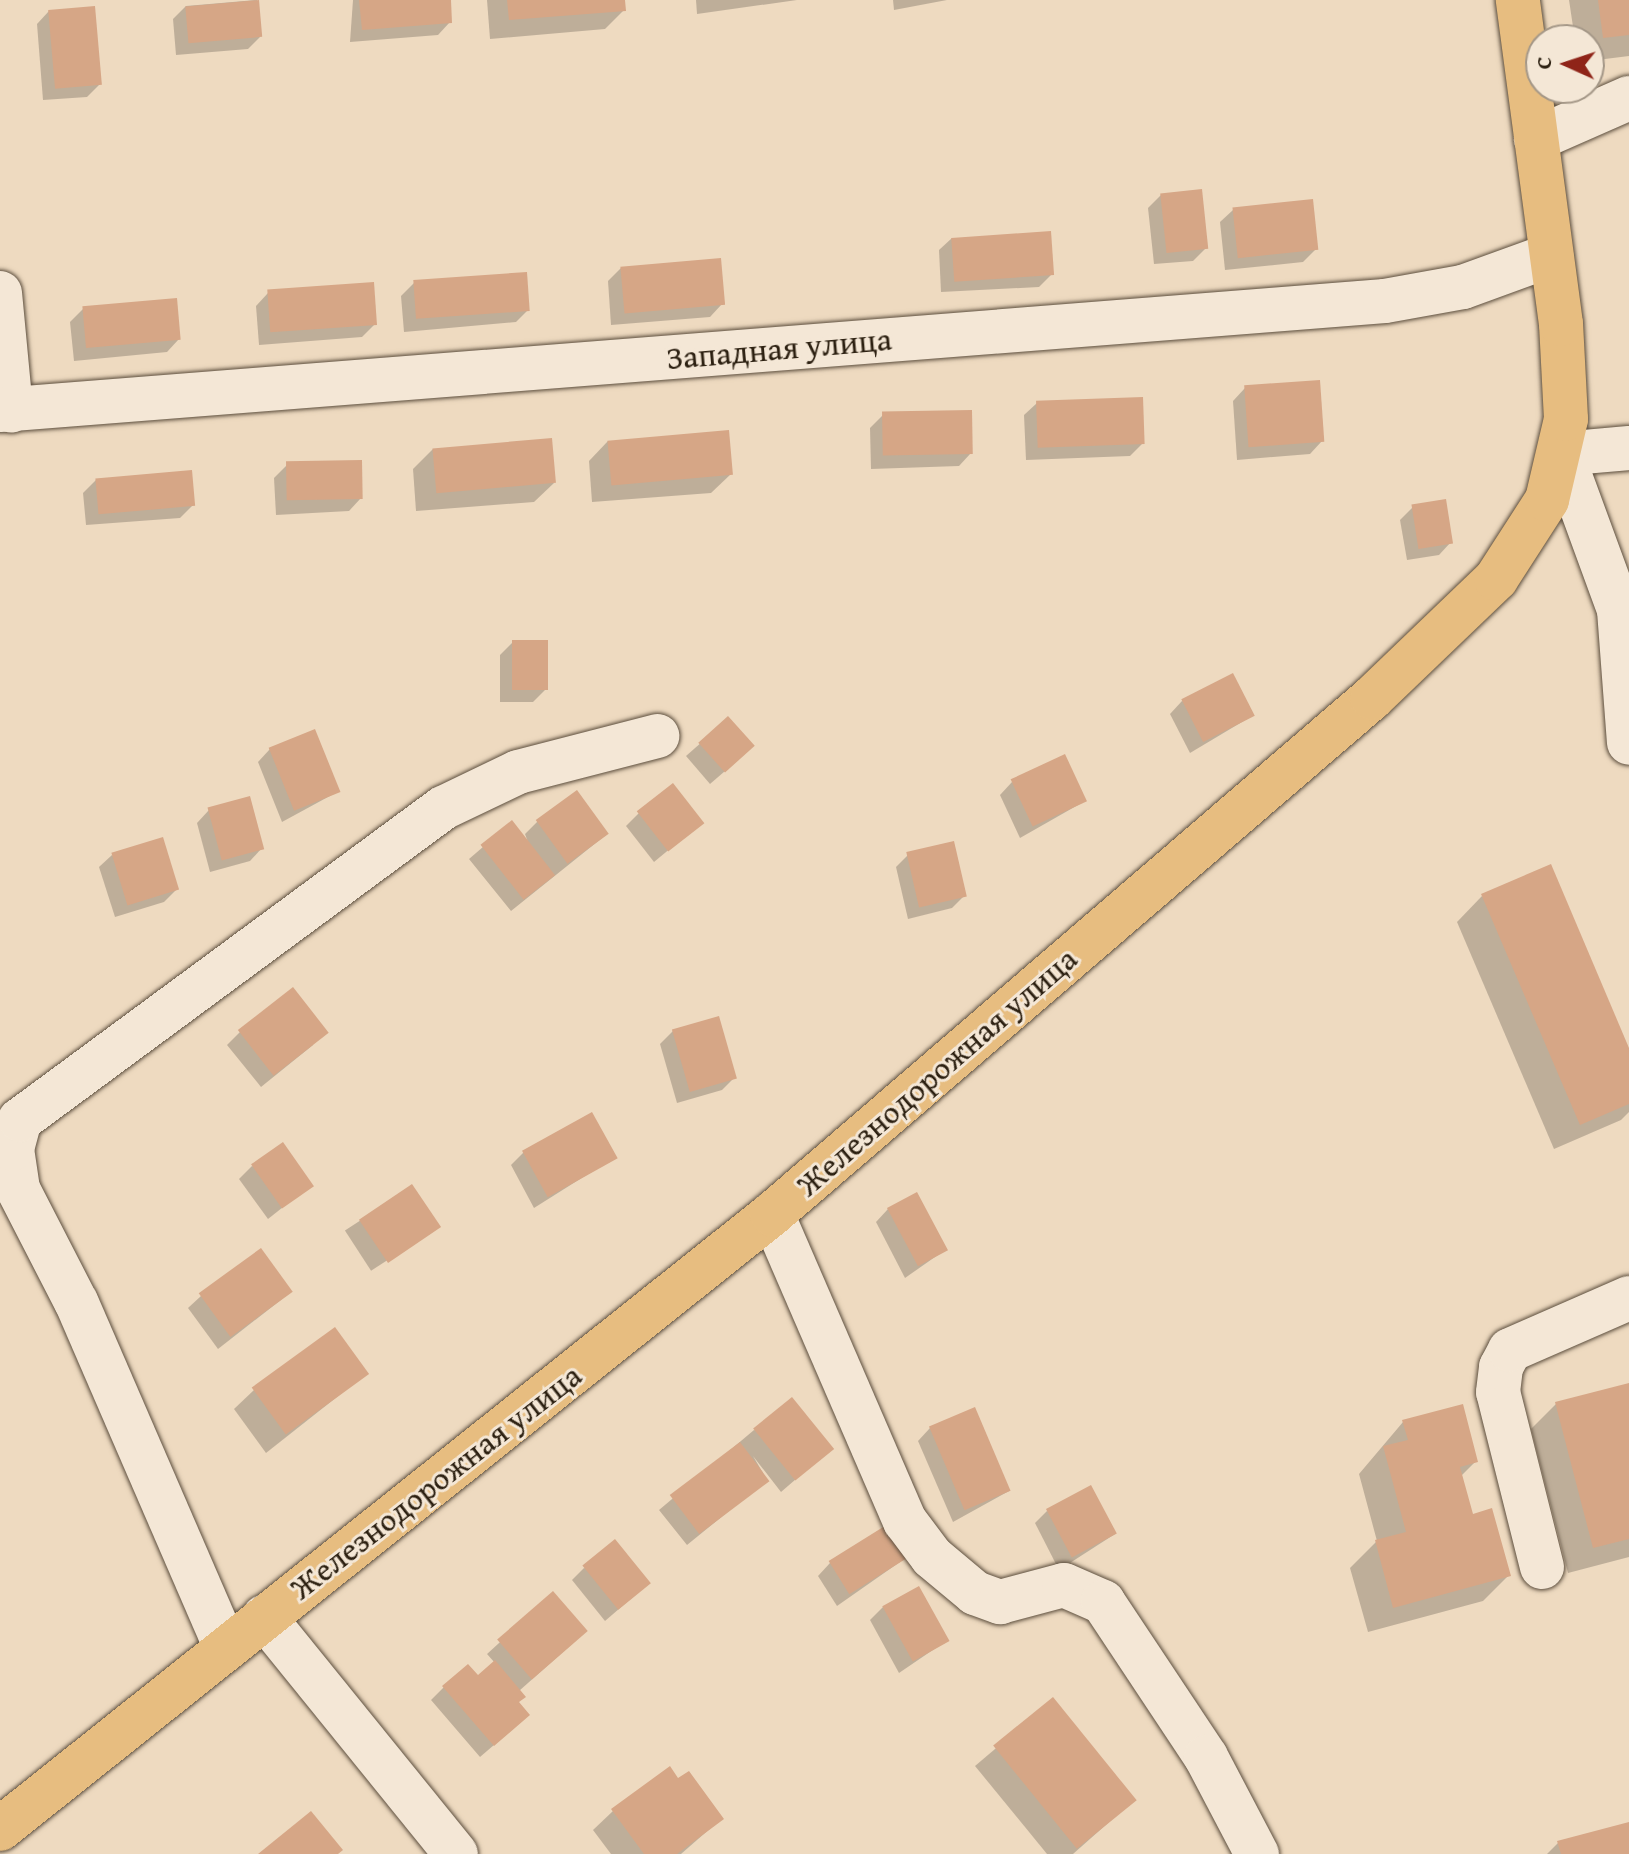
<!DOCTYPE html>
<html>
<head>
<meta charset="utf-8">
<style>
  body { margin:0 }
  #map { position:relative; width:1629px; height:1854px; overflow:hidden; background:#eedac0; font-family:"Gentium Book Plus",serif }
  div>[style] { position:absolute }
  .shadow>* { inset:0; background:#0003; transform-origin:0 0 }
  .building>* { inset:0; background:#d6a686; transform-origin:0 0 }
  .roads { filter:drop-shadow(0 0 2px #5c4e3d) drop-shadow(0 0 2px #5c4e3d) }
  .minor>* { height:44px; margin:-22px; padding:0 22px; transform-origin:22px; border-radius:22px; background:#f4e7d6 }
  .major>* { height:44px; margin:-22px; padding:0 22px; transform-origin:22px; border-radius:22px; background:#e7bd80 }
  span { translate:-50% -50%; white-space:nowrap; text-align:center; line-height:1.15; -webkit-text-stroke:6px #f4e7d6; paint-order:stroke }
  .street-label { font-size:32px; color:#2c2011 }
  .north { position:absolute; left:1525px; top:24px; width:80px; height:80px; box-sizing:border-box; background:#f4e7d6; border:2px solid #a49787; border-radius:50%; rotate:273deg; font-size:22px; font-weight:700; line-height:32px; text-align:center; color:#2c2011 }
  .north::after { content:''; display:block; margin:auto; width:28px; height:36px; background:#8f2418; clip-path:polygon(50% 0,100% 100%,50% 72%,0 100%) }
</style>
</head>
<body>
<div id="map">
  <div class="shadow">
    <i style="clip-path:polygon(257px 0,260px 37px,248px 49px,176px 55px,173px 19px,186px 6px)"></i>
    <i style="clip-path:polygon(353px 0,449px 0,450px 22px,438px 35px,350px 42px)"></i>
    <i style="clip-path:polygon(487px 0,623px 0,624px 10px,605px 29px,490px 39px)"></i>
    <i style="clip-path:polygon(696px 0,797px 0,697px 14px)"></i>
    <i style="clip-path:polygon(893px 0,947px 0,894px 10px)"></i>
    <i style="clip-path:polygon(1569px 0,1629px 0,1629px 56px,1589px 61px,1589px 40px,1575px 40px)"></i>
    <i style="clip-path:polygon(49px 11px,100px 84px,87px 97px,43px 100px,37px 24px)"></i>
    <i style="clip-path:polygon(1161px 195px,1206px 248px,1193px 261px,1154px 264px,1148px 208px)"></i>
    <i style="clip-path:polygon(1233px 210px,1316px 249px,1303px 262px,1225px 270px,1220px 222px)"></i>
    <i style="clip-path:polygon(952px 238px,1052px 274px,1039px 287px,941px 292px,939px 250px)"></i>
    <i style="clip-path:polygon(621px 268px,722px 304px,710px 317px,611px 325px,608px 281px)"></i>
    <i style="clip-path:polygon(414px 283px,528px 310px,516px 322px,404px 332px,401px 296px)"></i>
    <i style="clip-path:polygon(268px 293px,375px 324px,362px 337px,259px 345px,256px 306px)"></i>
    <i style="clip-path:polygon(83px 309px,179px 339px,167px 352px,74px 361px,70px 322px)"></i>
    <i style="clip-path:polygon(1245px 388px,1322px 441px,1310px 454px,1237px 460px,1233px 401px)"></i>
    <i style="clip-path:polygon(1037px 403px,1143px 443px,1130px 456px,1026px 460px,1024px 415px)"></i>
    <i style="clip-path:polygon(883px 415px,971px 453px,959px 466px,871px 469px,870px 428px)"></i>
    <i style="clip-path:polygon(608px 441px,731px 474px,711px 493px,592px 502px,589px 461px)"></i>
    <i style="clip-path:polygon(433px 449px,554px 483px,534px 502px,416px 511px,413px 469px)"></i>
    <i style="clip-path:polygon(287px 465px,361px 498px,349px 511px,276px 515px,274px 478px)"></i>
    <i style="clip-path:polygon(96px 480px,193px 505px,180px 518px,86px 525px,83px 493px)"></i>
    <i style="clip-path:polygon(1413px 507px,1451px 542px,1439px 555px,1407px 560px,1400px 520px)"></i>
    <i style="clip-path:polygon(513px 642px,546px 689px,533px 702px,500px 702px,500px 655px)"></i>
    <i style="clip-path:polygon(1182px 701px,1252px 716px,1190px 753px,1170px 714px)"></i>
    <i style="clip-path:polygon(728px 719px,739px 759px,710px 784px,686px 756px)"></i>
    <i style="clip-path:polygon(270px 749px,339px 791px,282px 822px,258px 762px)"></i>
    <i style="clip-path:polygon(1012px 782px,1085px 801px,1020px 838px,1000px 795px)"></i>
    <i style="clip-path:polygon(209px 810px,262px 848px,250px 861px,210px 872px,197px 823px)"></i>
    <i style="clip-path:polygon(639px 813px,701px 823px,654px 862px,626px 826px)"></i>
    <i style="clip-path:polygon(538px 821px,607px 834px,511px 911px,469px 859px,511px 823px,529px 845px,525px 834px)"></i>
    <i style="clip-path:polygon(112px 855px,177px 889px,164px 902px,115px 917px,99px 867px)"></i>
    <i style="clip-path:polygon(908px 855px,965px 895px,952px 908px,908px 919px,896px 867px)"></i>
    <i style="clip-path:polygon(1482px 896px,1629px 1053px,1629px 1112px,1621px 1120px,1554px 1149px,1457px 922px)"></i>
    <i style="clip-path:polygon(673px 1031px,735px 1077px,722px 1090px,677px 1103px,660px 1044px)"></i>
    <i style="clip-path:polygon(240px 1032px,313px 1045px,261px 1087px,227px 1045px)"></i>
    <i style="clip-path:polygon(524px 1152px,615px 1157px,534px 1208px,511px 1165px)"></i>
    <i style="clip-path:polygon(252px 1166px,311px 1185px,268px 1219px,239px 1179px)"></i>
    <i style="left:412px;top:1187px;width:48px;height:80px;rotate:57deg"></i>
    <i style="clip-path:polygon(888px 1209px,945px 1250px,905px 1278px,876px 1222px)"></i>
    <i style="clip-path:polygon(291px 1292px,218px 1349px,188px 1308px,201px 1296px)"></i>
    <i style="clip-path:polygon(366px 1374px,266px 1453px,234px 1409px,254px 1390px)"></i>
    <i style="clip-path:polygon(1629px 1385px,1629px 1557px,1568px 1573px,1531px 1429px,1556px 1404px)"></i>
    <i style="clip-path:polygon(1403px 1422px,1476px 1461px,1461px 1476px,1472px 1516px,1508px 1576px,1483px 1601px,1368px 1632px,1350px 1568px,1377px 1541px,1359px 1474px)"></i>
    <i style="clip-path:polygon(930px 1428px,1009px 1491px,953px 1522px,918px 1441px)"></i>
    <i style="clip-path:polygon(754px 1430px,832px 1448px,781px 1492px,753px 1456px,767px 1480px,687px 1545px,659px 1510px)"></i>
    <i style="clip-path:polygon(1047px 1511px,1115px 1534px,1059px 1570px,1035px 1523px)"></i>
    <i style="clip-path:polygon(907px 1557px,837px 1606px,818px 1576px,830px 1563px)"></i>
    <i style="clip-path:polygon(584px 1568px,649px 1583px,605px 1621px,572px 1580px)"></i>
    <i style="clip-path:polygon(553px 1594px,573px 1643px,519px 1691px,515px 1727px,480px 1757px,431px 1700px,444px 1687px,478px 1678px,495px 1663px,487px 1654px)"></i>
    <i style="clip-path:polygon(883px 1607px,946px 1641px,899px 1673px,870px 1620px)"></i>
    <i style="clip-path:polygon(1053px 1700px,1134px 1800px,1073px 1854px,1047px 1854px,975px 1766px)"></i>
    <i style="clip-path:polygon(678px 1781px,721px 1819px,681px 1854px,611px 1854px,593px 1830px,613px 1811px)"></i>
    <i style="clip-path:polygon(1629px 1824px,1629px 1854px,1547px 1854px,1558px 1843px)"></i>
  </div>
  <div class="building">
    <i style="left:259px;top:0;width:37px;height:74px;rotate:85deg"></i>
    <i style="clip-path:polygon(359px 0,451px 0,452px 23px,362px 30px)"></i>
    <i style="clip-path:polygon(507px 0,625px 0,626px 11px,509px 20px)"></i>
    <i style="clip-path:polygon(1598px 0,1629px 0,1629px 35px,1603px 38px)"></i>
    <i style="left:95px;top:6px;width:79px;height:47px;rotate:85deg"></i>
    <i style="left:1202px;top:189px;width:60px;height:42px;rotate:84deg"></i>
    <i style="left:1313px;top:199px;width:51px;height:81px;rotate:84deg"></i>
    <i style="left:1051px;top:231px;width:44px;height:100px;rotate:86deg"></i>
    <i style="left:721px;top:258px;width:47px;height:101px;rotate:85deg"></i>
    <i style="left:527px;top:272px;width:39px;height:114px;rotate:86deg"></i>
    <i style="left:374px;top:282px;width:43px;height:107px;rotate:86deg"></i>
    <i style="left:177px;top:298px;width:42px;height:95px;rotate:85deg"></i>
    <i style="left:1320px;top:380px;width:62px;height:76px;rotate:86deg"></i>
    <i style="left:1143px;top:397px;width:47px;height:107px;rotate:88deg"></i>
    <i style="left:972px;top:410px;width:44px;height:90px;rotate:89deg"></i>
    <i style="left:729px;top:430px;width:45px;height:122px;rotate:85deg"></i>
    <i style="left:552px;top:438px;width:45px;height:120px;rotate:85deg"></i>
    <i style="left:362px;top:460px;width:39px;height:76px;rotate:89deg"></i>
    <i style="left:192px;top:470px;width:36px;height:97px;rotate:85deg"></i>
    <i style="left:1446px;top:499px;width:45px;height:35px;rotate:81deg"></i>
    <i style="left:512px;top:640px;width:36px;height:50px"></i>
    <i style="left:1233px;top:673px;width:48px;height:58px;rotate:63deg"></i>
    <i style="left:728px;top:716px;width:40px;height:40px;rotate:48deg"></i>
    <i style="left:315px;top:729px;width:68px;height:50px;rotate:68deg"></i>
    <i style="left:1065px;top:754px;width:52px;height:60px;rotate:65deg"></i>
    <i style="left:673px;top:783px;width:51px;height:46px;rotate:52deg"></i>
    <i style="left:577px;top:790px;width:54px;height:51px;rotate:54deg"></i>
    <i style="left:250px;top:796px;width:55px;height:44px;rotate:75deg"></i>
    <i style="left:512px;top:820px;width:70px;height:40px;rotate:52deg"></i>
    <i style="left:163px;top:837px;width:55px;height:54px;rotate:73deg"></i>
    <i style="left:954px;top:841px;width:57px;height:49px;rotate:77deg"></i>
    <i style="clip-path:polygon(1551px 864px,1629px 1048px,1629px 1104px,1580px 1125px,1481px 894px)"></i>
    <i style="left:293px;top:987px;width:58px;height:70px;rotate:52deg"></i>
    <i style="left:719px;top:1016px;width:65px;height:49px;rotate:74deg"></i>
    <i style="left:592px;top:1112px;width:53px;height:80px;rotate:61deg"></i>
    <i style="left:283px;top:1142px;width:54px;height:39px;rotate:55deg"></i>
    <i style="left:412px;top:1184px;width:52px;height:64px;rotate:56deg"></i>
    <i style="left:917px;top:1192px;width:66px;height:34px;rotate:62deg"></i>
    <i style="left:261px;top:1248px;width:54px;height:77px;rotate:54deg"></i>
    <i style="left:335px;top:1327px;width:58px;height:103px;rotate:54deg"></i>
    <i style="clip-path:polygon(1629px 1383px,1629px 1539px,1593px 1548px,1555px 1402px)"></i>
    <i style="left:792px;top:1397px;width:67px;height:50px;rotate:51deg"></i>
    <i style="clip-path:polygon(1463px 1404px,1478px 1462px,1460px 1467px,1473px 1514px,1492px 1508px,1511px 1576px,1393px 1608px,1375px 1540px,1406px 1532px,1383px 1446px,1408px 1440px,1402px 1420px)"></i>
    <i style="left:975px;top:1407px;width:91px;height:50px;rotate:67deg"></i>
    <i style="left:740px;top:1442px;width:49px;height:88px;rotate:53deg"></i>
    <i style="left:1091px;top:1485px;width:55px;height:51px;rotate:62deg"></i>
    <i style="left:888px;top:1524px;width:39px;height:70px;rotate:58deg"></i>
    <i style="left:615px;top:1539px;width:57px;height:42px;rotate:51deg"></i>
    <i style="left:919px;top:1586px;width:63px;height:42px;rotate:61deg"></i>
    <i style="left:553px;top:1591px;width:53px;height:74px;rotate:49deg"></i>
    <i style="clip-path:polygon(495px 1660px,526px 1697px,519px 1702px,530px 1715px,494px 1746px,442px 1686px,468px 1664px,478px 1675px)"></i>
    <i style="left:1053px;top:1697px;width:133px;height:77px;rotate:51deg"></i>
    <i style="clip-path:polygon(670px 1766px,678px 1778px,689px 1771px,724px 1819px,677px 1854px,644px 1854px,611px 1809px)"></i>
    <i style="clip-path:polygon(311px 1811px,343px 1850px,338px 1854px,258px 1854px)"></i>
    <i style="clip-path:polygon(1629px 1822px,1629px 1854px,1561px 1854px,1557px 1841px)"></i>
  </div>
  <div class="roads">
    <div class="minor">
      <i style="left:1536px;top:139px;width:102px;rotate:-23.8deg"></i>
      <i style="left:0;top:293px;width:118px;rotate:84.6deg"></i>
      <i style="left:0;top:410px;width:1389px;rotate:-4.5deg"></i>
      <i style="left:1385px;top:301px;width:79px;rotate:-10.2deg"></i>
      <i style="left:1463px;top:287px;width:94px;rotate:-20deg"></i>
      <i style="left:1629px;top:448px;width:67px;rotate:174.9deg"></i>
      <i style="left:1562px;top:454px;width:166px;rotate:69.9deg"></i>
      <i style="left:1619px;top:610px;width:133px;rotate:85.7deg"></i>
      <i style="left:772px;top:1214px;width:335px;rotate:66.6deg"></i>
      <i style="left:905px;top:1521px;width:45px;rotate:53.1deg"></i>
      <i style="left:932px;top:1557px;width:56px;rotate:39.9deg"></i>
      <i style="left:975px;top:1593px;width:27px;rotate:20deg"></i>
      <i style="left:1000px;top:1602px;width:66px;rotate:-14.9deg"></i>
      <i style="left:1064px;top:1585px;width:43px;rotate:23.6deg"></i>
      <i style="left:1103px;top:1602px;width:186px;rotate:56.4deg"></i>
      <i style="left:1206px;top:1757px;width:110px;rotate:62.3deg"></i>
      <i style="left:1542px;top:1567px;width:180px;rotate:-104.1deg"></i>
      <i style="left:1498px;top:1392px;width:25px;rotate:-83deg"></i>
      <i style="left:1501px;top:1367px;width:19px;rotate:-62deg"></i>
      <i style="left:1510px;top:1350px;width:130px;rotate:-23.6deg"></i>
      <i style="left:264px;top:1617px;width:305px;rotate:51deg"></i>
      <i style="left:226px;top:1648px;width:377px;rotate:-113.4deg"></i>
      <i style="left:76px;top:1302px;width:127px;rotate:-117.2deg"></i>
      <i style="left:18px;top:1189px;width:40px;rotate:-98.5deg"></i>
      <i style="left:12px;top:1149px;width:30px;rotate:-75deg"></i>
      <i style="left:20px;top:1120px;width:526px;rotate:-36.41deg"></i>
      <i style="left:443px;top:808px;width:83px;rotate:-25.6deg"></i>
      <i style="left:518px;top:772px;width:144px;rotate:-14.5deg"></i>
    </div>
    <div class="major">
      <i style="left:0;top:1829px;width:987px;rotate:-38.54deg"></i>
      <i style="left:772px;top:1214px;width:791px;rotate:-40.7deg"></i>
      <i style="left:1372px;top:698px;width:172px;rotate:-43.8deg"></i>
      <i style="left:1496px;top:579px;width:94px;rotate:-57.2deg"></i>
      <i style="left:1547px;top:500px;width:83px;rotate:-76.8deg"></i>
      <i style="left:1566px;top:419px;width:95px;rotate:-93deg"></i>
      <i style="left:1561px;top:324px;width:327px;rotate:-97.6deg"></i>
    </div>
  </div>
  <div class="street-label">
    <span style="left:779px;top:349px;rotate:-5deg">Западная улица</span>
    <span style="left:937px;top:1072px;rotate:-41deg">Железнодорожная улица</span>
    <span style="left:436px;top:1482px;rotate:-38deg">Железнодорожная улица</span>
  </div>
  <div class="north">С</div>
</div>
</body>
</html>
